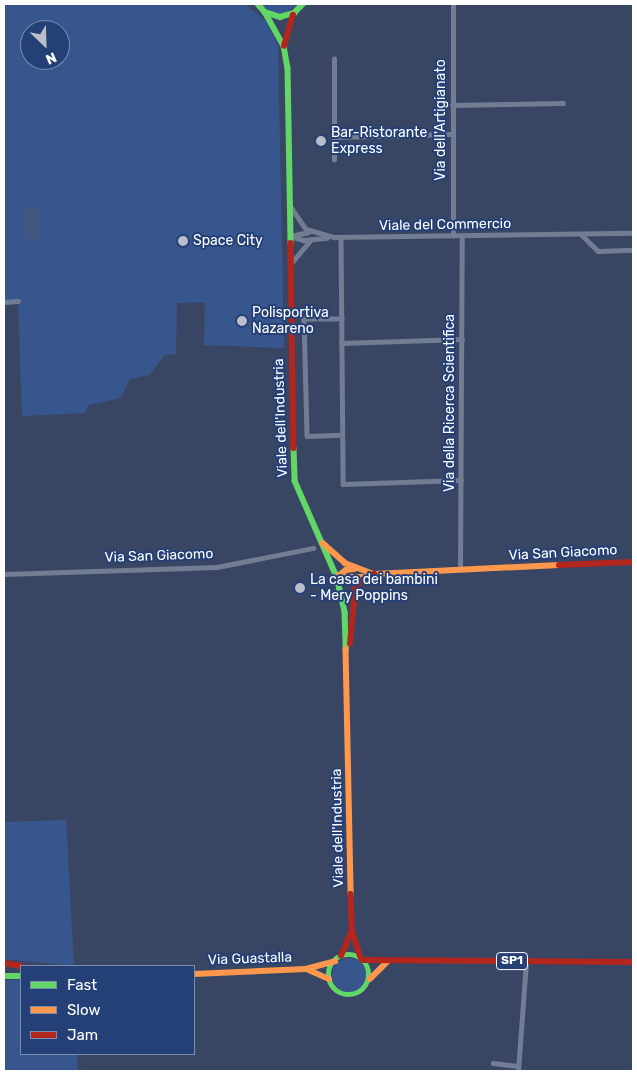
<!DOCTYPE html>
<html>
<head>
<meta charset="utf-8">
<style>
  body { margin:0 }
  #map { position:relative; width:637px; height:1075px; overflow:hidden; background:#384664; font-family:Rubik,sans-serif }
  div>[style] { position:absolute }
  .green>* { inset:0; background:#38568e }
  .round { border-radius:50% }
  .water>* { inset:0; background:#43567e; transform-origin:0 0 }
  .street>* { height:4.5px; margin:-2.25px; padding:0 2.25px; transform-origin:2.25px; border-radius:2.25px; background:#727d93 }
  .fast>* { height:5.5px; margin:-2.75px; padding:0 2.75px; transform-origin:2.75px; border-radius:2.75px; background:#63d668 }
  .fast>.ring { margin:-2.75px; padding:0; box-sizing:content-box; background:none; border:5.5px solid #63d668; border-radius:50% }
  .slow>* { height:5.5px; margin:-2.75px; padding:0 2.75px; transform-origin:2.75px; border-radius:2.75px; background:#ff974d }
  .jam>* { height:5.5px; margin:-2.75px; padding:0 2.75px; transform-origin:2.75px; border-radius:2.75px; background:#b3261e }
  .dots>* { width:14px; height:14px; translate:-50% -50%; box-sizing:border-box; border:2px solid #254077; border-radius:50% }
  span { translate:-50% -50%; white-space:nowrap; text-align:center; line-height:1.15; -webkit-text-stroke:4px #254077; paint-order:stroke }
  .shield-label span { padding:1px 4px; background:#254077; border:1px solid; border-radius:4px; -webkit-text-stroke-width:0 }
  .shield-label { font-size:12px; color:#fff; font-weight:700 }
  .street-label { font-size:14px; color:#fff }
  .poi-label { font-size:14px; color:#fff }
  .left { translate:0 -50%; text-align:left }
  .frame { position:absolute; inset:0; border:5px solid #fff; pointer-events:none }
  .legend { position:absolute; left:20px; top:965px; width:175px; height:90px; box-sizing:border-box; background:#254077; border:1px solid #7c8cad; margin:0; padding:6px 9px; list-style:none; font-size:15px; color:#fff }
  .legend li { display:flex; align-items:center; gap:10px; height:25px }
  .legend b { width:25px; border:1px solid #7c8cad }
  .north { position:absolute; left:20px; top:20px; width:50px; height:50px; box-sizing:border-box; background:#254077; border:1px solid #7c8cad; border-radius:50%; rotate:156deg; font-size:14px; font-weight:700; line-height:20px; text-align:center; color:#fff }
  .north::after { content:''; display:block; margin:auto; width:18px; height:22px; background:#b9bec9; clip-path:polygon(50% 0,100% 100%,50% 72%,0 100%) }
</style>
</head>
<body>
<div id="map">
  <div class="green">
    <i style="clip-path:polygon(evenodd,245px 4px,266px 21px,278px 45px,284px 348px,204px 345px,205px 302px,177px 303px,176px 354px,165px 355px,149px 375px,130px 379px,121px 398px,89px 405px,85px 413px,22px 416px,18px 302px,4px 301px,4px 5px,245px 4px,30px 30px,60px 30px,60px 60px,30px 60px,30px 30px)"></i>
    <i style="clip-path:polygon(262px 4px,299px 4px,283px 14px,269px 11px)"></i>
    <i style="clip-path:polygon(66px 820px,74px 966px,4px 959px,4px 822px)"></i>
    <i class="round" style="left:332px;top:958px;width:34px;height:34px"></i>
    <i style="clip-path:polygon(4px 980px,21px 980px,21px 1054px,77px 1054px,78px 1071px,4px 1071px)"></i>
  </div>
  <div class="water">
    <i style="left:39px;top:207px;width:34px;height:15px;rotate:87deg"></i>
  </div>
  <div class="street">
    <i style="left:452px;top:105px;width:111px;rotate:-1deg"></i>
    <i style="left:335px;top:137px;width:116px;rotate:-1.5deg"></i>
    <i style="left:334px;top:160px;width:101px;rotate:-90deg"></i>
    <i style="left:291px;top:207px;width:27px;rotate:56deg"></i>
    <i style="left:306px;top:229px;width:29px;rotate:16deg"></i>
    <i style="left:334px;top:237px;width:299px;rotate:-0.8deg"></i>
    <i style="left:581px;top:234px;width:24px;rotate:45deg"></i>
    <i style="left:598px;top:251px;width:35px;rotate:-2deg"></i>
    <i style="left:290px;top:236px;width:14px;rotate:17deg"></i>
    <i style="left:303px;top:240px;width:24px;rotate:-5deg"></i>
    <i style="left:290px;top:236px;width:19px;rotate:-12deg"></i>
    <i style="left:453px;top:236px;width:232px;rotate:-90deg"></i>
    <i style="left:341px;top:237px;width:247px;rotate:89.5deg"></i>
    <i style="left:343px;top:484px;width:118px;rotate:-1.9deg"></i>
    <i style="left:293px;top:261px;width:26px;rotate:-50deg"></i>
    <i style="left:4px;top:302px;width:14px;rotate:-4deg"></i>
    <i style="left:342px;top:319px;width:38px;rotate:180deg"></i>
    <i style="left:304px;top:319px;width:117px;rotate:88.5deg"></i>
    <i style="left:307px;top:436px;width:35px;rotate:-2deg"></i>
    <i style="left:341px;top:343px;width:121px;rotate:-1.9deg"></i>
    <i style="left:460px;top:570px;width:334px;rotate:-89.7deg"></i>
    <i style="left:4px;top:574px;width:213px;rotate:-1.9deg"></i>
    <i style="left:217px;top:567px;width:98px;rotate:-11.2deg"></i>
    <i style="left:493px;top:1063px;width:25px;rotate:7deg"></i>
    <i style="left:518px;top:1071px;width:110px;rotate:-85.8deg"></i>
  </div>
  <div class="fast">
    <i style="left:258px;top:4px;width:11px;rotate:49deg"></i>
    <i style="left:265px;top:12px;width:16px;rotate:18deg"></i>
    <i style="left:280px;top:17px;width:15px;rotate:-16deg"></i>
    <i style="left:294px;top:13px;width:13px;rotate:-45deg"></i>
    <i style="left:265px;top:12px;width:39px;rotate:61deg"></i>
    <i style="left:284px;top:46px;width:22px;rotate:80deg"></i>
    <i style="left:288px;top:68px;width:175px;rotate:89deg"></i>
    <i style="left:294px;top:448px;width:33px;rotate:88deg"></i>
    <i style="left:295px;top:481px;width:105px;rotate:66.4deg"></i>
    <i style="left:337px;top:577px;width:37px;rotate:77deg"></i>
    <i style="left:345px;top:613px;width:36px;rotate:88deg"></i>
    <i class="ring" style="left:329px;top:955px;width:34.5px;height:34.5px"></i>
    <i style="left:4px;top:976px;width:17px"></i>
  </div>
  <div class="slow">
    <i style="left:323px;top:543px;width:30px;rotate:42deg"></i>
    <i style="left:345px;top:563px;width:31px;rotate:21deg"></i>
    <i style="left:374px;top:574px;width:185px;rotate:-2.8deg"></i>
    <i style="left:337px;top:577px;width:28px"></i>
    <i style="left:337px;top:577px;width:11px;rotate:-38deg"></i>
    <i style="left:346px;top:570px;width:8px;rotate:-7deg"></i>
    <i style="left:346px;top:649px;width:245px;rotate:88.8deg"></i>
    <i style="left:309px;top:970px;width:22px;rotate:24deg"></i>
    <i style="left:194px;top:974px;width:112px;rotate:-2.6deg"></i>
    <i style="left:306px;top:969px;width:30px;rotate:-15deg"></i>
    <i style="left:370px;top:979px;width:25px;rotate:-45deg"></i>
  </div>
  <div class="jam">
    <i style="left:284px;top:46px;width:32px;rotate:-74deg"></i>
    <i style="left:291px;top:243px;width:205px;rotate:89.2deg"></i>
    <i style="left:559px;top:565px;width:74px;rotate:-2.3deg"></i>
    <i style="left:350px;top:644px;width:55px;rotate:-84.8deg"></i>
    <i style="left:355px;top:589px;width:10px;rotate:-53deg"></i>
    <i style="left:361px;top:581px;width:15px;rotate:-28deg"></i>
    <i style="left:351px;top:894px;width:36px;rotate:88deg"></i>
    <i style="left:352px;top:930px;width:29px;rotate:72deg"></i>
    <i style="left:341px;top:956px;width:28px;rotate:-67deg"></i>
    <i style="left:363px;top:960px;width:270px;rotate:0.4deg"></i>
    <i style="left:4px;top:963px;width:17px;rotate:10deg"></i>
  </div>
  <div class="dots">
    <i style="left:321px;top:141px;background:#b9bec9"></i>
    <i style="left:183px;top:241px;background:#b9bec9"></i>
    <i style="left:242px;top:321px;background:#b9bec9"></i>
    <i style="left:300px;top:588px;background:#b9bec9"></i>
  </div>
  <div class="shield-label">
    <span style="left:512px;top:961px">SP1</span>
  </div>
  <div class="street-label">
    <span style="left:441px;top:120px;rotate:-90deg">Via dell'Artigianato</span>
    <span style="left:445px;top:225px;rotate:-1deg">Viale del Commercio</span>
    <span style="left:450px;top:403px;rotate:-90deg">Via della Ricerca Scientifica</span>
    <span style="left:281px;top:418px;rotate:-92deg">Viale dell'Industria</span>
    <span style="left:563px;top:553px;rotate:-3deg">Via San Giacomo</span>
    <span style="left:159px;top:556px;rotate:-2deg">Via San Giacomo</span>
    <span style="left:338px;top:828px;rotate:-91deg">Viale dell'Industria</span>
    <span style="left:250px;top:959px;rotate:-2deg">Via Guastalla</span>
  </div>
  <div class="poi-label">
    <span class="left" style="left:331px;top:141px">Bar-Ristorante<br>Express</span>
    <span class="left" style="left:193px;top:241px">Space City</span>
    <span class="left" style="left:252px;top:321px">Polisportiva<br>Nazareno</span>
    <span class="left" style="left:310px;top:588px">La casa dei bambini<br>- Mery Poppins</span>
  </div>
  <div class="frame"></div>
  <ul class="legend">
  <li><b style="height:6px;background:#63d668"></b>Fast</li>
  <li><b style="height:6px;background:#ff974d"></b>Slow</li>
  <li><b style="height:6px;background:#b3261e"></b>Jam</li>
  </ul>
  <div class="north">N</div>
</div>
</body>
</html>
